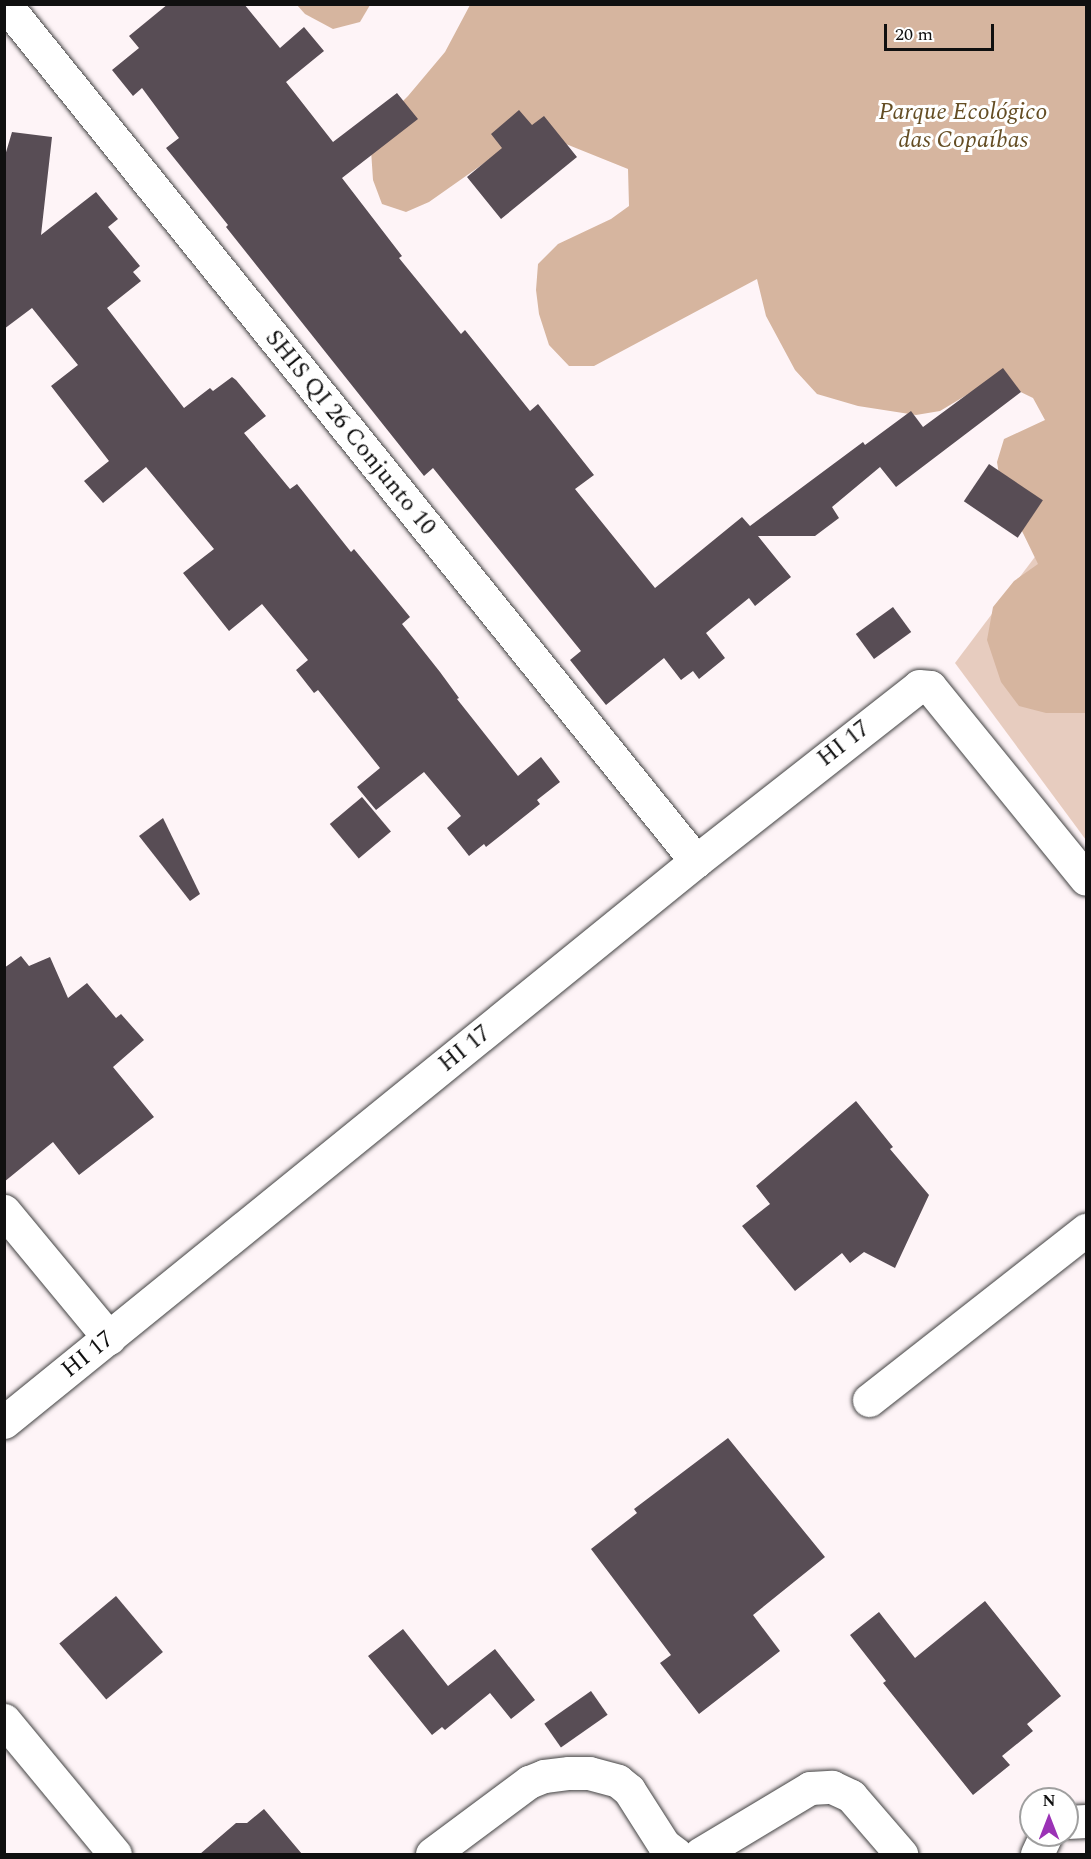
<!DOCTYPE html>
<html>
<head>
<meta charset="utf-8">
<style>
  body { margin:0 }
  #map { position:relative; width:1091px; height:1859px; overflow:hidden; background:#fef4f7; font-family:Spectral,serif }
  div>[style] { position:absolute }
  .green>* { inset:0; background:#e7ccbf }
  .forest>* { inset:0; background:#d6b59f }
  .building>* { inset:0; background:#584d55; transform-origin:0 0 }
  .roads { filter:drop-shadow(0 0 2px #434343) drop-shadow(0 0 2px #434343) }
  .minor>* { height:33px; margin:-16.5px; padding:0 16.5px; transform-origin:16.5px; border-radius:16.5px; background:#fff }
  span { translate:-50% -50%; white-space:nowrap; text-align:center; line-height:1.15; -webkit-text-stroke:6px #fff; paint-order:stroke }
  .park-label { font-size:24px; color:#644d24; font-style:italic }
  .street-label { font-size:24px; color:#101010 }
  .frame { position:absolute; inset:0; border:6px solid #101010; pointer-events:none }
  .north { position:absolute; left:1019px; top:1787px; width:60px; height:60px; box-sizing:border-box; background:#fff; border:2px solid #9f9f9f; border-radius:50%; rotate:0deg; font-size:16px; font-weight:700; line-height:24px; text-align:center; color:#101010 }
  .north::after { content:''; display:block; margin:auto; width:21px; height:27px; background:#9b32b6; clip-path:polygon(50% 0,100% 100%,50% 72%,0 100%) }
  .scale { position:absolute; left:884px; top:24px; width:110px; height:27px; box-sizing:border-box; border:3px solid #101010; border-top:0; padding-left:8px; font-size:18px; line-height:21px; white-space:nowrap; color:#101010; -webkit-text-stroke:4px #fff; paint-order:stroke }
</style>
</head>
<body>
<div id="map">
  <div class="green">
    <i style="clip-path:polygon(1086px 489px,1086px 840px,955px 663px)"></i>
  </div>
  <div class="forest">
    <i style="clip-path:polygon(297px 5px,370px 5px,360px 22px,333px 29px,305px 14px)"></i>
    <i style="clip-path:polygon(470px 5px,1086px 5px,1086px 713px,1046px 713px,1019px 706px,1001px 682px,987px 640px,993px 607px,1014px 581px,1038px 564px,1001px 488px,997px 462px,1004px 439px,1045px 420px,1033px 398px,1006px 385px,980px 387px,940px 411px,916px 415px,858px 406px,817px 394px,795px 370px,766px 316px,757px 279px,594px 366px,569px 366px,549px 345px,539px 314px,536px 290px,538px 264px,558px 244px,611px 219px,629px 206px,628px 169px,551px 138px,500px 152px,429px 202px,406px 212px,382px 204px,373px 180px,371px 150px,382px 122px,408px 96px,445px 52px)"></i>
  </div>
  <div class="building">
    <i style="clip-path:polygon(168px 4px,244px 4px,280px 48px,304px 27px,324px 51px,286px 82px,333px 142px,397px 93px,418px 119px,342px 178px,402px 256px,399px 258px,461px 334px,465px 330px,530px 411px,538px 404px,594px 475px,575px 489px,655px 588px,742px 517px,750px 526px,863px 442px,865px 445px,911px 411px,923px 427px,1003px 368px,1021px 392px,896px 487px,880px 467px,832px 507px,839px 518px,815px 536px,758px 536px,791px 577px,755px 606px,749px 598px,706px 633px,725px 658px,699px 679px,693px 671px,681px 680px,664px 658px,606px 705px,570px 660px,581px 651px,433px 468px,424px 476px,226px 227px,228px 225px,166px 148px,179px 138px,142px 88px,133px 96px,112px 70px,139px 48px,129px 36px)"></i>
    <i style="clip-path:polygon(519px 110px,532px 125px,544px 116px,577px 157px,501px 219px,467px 177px,502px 148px,491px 134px)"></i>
    <i style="clip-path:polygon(12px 132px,52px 137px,41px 235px,96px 192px,118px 219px,108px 227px,140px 266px,133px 272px,141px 281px,107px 308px,184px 408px,210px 388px,213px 391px,232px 377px,236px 380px,266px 416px,244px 433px,290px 489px,297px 484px,351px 552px,354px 549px,401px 606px,410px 617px,402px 624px,440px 672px,459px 698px,457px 699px,518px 776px,541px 757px,560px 782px,537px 800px,540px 804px,486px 847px,484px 844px,469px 856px,447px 828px,461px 816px,424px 772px,376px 810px,357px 787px,380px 768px,318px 690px,314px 693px,296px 670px,308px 660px,262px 604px,229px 631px,183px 573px,214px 549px,146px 467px,103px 503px,84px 481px,109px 461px,51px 386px,78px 365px,32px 308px,4px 329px,4px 159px)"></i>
    <i style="left:989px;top:464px;width:65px;height:45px;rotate:34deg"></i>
    <i style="left:893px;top:607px;width:31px;height:46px;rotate:54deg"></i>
    <i style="left:362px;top:797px;width:45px;height:42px;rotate:50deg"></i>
    <i style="clip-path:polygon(163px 818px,200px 894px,190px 901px,139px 836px)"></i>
    <i style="clip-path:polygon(21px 956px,29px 966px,50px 957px,68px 998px,87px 983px,116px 1018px,121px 1014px,144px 1040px,113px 1067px,154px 1117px,79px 1175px,53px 1142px,4px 1182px,4px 968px)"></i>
    <i style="clip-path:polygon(856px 1101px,893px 1147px,890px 1149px,929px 1195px,895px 1268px,864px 1252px,850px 1263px,842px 1253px,795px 1291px,742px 1226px,770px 1204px,756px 1186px)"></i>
    <i style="clip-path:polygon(728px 1438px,825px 1557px,753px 1615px,780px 1651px,699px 1714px,660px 1663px,671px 1655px,591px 1549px,637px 1513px,634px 1509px)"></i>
    <i style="left:116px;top:1596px;width:73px;height:74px;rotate:50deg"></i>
    <i style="clip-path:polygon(985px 1601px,1061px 1696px,1027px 1724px,1033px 1731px,1002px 1756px,1010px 1765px,973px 1795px,883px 1683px,886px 1681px,850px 1635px,879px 1612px,915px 1658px)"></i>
    <i style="clip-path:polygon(403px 1629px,448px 1686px,495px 1649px,535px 1700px,511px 1719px,490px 1693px,445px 1730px,442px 1727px,432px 1735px,368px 1656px)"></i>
    <i style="left:591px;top:1691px;width:29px;height:57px;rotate:55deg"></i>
    <i style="clip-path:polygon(264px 1809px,302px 1854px,200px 1854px,236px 1823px,247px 1823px)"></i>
  </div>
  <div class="roads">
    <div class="minor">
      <i style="left:5px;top:4px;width:1101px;rotate:51.12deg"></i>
      <i style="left:4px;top:1211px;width:165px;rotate:50.4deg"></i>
      <i style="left:869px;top:1400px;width:276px;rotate:-38.1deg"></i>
      <i style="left:4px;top:1422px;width:891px;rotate:-39.03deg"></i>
      <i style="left:696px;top:861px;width:283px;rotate:-38.1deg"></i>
      <i style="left:919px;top:686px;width:11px;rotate:5deg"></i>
      <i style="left:930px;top:687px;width:247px;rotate:50.9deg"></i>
      <i style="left:4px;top:1720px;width:174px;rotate:50.4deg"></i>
      <i style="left:1067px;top:1822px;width:19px;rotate:-3deg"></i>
      <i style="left:432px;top:1854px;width:121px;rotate:-36.6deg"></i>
      <i style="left:529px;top:1782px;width:16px;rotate:-22deg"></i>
      <i style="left:544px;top:1776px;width:25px;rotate:-7deg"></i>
      <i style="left:569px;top:1773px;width:20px"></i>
      <i style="left:589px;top:1773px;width:30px;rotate:15deg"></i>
      <i style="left:618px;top:1781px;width:14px;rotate:39deg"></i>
      <i style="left:629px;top:1790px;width:65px;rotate:57.5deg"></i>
      <i style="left:664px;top:1845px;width:15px;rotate:37deg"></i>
      <i style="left:700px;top:1854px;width:128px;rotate:-31deg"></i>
      <i style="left:810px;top:1788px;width:22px;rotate:-3deg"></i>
      <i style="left:832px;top:1787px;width:21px;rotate:25deg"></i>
      <i style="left:851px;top:1796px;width:77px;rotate:49.2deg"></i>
      <i style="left:1037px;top:1854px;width:21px;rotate:-65deg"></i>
    </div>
  </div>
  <div class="park-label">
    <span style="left:963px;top:127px">Parque Ecológico<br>das Copaíbas</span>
  </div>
  <div class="street-label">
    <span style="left:350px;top:433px;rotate:51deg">SHIS QI 26 Conjunto 10</span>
    <span style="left:844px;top:744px;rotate:-38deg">HI 17</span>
    <span style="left:465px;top:1049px;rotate:-39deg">HI 17</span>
    <span style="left:88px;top:1355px;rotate:-39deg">HI 17</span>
  </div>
  <div class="frame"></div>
  <div class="north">N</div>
  <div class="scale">20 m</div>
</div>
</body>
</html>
